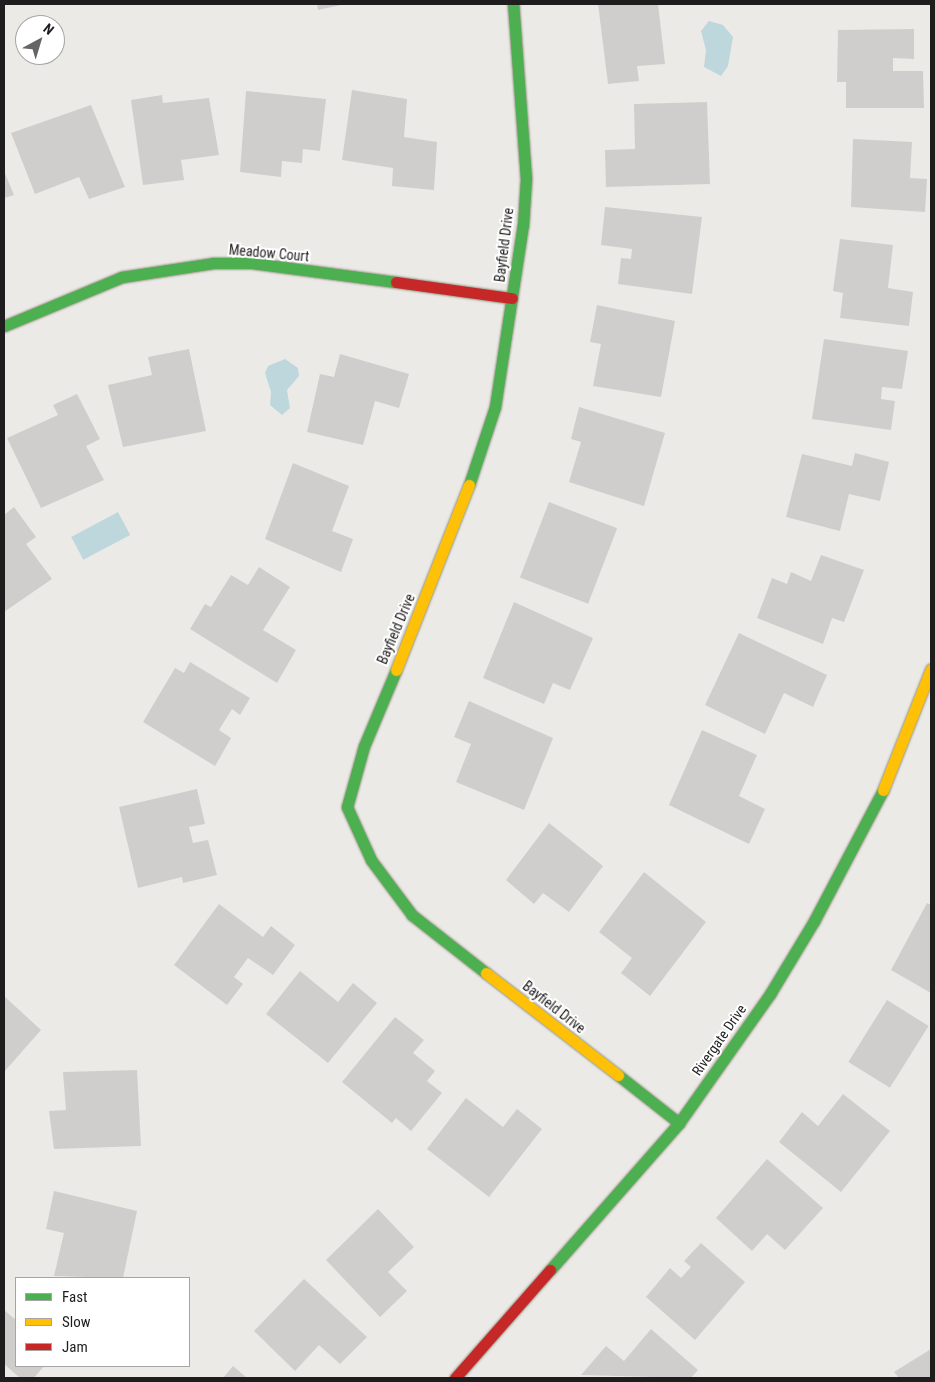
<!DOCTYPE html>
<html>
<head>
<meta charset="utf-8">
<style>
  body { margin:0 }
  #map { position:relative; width:935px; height:1382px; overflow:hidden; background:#eceae7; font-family:"Roboto Condensed",sans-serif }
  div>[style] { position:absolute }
  .water>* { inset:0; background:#bed7dc; transform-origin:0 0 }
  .building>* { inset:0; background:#d0cecc; transform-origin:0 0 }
  .roads { filter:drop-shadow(0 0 1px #939481) drop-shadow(0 0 1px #939481) }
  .fast>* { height:11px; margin:-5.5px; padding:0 5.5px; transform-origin:5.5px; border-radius:5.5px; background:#4caf50 }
  .slow>* { height:11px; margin:-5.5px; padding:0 5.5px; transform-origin:5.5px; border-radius:5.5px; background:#ffc107 }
  .jam>* { height:11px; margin:-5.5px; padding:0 5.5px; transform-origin:5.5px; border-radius:5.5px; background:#c62828 }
  span { translate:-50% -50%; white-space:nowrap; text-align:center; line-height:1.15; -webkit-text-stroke:4px #fff; paint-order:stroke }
  .street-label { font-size:14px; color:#1e1e1e }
  .frame { position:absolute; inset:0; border:5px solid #1e1e1e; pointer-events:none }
  .legend { position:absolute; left:15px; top:1277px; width:175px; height:90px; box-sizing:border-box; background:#fff; border:1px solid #a5a5a5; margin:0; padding:6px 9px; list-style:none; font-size:15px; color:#1e1e1e }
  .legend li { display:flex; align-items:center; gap:10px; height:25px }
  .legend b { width:25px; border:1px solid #a5a5a5 }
  .north { position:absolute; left:15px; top:15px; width:50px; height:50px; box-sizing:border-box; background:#fff; border:1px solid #a5a5a5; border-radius:50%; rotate:39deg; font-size:14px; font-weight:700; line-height:20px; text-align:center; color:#1e1e1e }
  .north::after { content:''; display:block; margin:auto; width:18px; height:22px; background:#666564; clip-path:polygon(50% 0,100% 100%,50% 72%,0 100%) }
</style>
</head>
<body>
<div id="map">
  <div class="water">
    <i style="clip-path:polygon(709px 21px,723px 25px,733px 37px,728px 66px,721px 76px,704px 67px,706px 50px,701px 31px)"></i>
    <i style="clip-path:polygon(285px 359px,298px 368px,299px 376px,287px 390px,290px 408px,282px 415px,270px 405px,271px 392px,265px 373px,268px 366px)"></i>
    <i style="left:118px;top:512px;width:26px;height:53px;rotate:62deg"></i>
  </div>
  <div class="building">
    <i style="clip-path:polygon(317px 4px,341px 4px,341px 5px,318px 10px)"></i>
    <i style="clip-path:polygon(598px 4px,658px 4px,665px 64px,637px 66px,639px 81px,608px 84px)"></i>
    <i style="clip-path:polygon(914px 29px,914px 59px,893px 58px,893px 71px,923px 71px,924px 108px,846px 108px,846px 82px,837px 82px,838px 30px)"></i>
    <i style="clip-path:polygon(352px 90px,407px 99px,404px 137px,437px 142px,434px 190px,392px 186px,393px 168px,342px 160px)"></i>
    <i style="clip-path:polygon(246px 91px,326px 99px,320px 151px,303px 149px,302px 163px,282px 161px,281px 177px,240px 172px)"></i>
    <i style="clip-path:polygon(162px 95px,163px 103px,209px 98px,219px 155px,181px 160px,184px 180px,143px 185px,131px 100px)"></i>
    <i style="clip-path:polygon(707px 102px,710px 184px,606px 187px,605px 150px,635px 149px,634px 104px)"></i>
    <i style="clip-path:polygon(91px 105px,125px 187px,89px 199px,79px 177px,35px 194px,11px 133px)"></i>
    <i style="clip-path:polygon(853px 139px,912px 142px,910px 178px,927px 179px,925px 212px,851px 207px)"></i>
    <i style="clip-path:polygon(4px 171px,14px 195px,4px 198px)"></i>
    <i style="clip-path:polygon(605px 207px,702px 217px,692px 294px,618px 284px,621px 258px,631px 259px,632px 249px,601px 245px)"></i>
    <i style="clip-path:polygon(840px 239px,893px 245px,888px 288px,913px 292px,909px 326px,840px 318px,843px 293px,833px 291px)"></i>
    <i style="clip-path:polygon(597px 305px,675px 321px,661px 397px,593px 386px,601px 344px,590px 342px)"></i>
    <i style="clip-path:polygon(824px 339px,908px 351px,902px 389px,882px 387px,881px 399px,895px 401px,891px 430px,812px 419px)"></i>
    <i style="clip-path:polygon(189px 349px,206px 431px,123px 447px,108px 385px,152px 375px,148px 357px)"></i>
    <i style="clip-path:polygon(340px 354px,409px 374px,399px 408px,375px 401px,363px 445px,307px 432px,320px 374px,334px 377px)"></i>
    <i style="clip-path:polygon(77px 394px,100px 439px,86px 446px,104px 480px,41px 508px,7px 438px,58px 415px,53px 405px)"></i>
    <i style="clip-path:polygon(579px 407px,665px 433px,644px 506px,569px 482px,581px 442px,571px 439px)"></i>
    <i style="clip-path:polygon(855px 453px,889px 462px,880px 501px,849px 494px,840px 531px,786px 517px,802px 454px,852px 466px)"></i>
    <i style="clip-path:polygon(293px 463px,349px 486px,332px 531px,353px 539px,341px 572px,265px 539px)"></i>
    <i style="left:549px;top:502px;width:73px;height:81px;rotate:21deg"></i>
    <i style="clip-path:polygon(14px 507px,36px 537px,26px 544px,52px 579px,4px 612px,4px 515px)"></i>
    <i style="clip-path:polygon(821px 555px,864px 570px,844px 622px,832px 618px,823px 644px,757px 618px,772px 578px,787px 584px,791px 572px,811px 581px)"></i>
    <i style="clip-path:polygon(259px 567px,290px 587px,263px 630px,296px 650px,277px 683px,190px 629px,205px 604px,211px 607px,231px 575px,248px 585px)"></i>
    <i style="clip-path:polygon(514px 602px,593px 638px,570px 690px,553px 683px,544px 704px,483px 678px)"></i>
    <i style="clip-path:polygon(739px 633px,827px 675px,813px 707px,784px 693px,765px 734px,705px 705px)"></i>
    <i style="clip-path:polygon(190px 662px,250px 698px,240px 715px,232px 709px,219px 730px,231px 738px,215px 766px,143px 722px,175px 668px,184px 673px)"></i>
    <i style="clip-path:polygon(469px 701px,553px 738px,524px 810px,456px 782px,471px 744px,454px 737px)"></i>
    <i style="clip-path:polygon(702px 730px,757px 755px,739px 796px,765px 809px,749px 844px,669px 805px)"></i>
    <i style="clip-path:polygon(197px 789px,205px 824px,189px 827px,193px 843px,208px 840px,217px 875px,183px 883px,182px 877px,138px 888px,119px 807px)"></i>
    <i style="clip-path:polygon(549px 823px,603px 866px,569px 912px,543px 893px,534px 904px,506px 880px)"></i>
    <i style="clip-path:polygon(644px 872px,706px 922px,650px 996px,621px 973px,632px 958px,599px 932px)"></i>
    <i style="clip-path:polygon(927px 903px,931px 905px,931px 993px,891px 970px)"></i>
    <i style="clip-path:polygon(219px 904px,263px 937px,271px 926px,295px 945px,273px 975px,248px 958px,234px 977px,243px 984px,227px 1005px,174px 965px)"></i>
    <i style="clip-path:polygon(300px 971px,338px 1002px,353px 983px,377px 1003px,328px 1063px,266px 1014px)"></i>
    <i style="clip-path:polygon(4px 996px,41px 1030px,4px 1072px)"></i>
    <i style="left:887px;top:1000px;width:49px;height:73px;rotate:32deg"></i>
    <i style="clip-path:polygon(395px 1017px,424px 1040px,413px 1053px,435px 1071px,427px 1081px,442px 1093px,411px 1131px,396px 1118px,392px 1123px,342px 1082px)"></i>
    <i style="clip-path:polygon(137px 1070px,141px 1146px,54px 1149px,49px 1111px,66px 1110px,63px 1072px)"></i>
    <i style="clip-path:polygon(843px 1094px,890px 1131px,841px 1192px,779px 1142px,802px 1112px,818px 1126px)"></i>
    <i style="clip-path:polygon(466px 1098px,503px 1127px,517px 1109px,542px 1129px,489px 1197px,427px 1149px)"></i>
    <i style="clip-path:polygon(767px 1159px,823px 1208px,785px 1250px,767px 1234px,752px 1251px,716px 1218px)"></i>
    <i style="clip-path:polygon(54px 1191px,137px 1211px,123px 1278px,54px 1276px,64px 1233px,46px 1229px)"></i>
    <i style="clip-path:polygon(378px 1209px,414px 1247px,388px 1272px,407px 1291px,380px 1317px,326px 1260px)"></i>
    <i style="clip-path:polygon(701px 1243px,745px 1282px,695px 1340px,646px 1297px,670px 1268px,681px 1278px,691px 1267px,684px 1261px)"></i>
    <i style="clip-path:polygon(304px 1279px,367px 1337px,340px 1364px,319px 1345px,295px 1371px,254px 1331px)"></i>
    <i style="clip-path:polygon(4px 1310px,16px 1320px,16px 1366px,44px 1366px,34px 1378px,20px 1378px,4px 1364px)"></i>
    <i style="clip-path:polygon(651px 1329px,698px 1370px,691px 1378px,581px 1375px,606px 1346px,624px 1361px)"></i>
    <i style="clip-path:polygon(931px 1349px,931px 1378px,899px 1378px,894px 1372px)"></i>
    <i style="clip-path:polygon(233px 1366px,247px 1378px,223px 1378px)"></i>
  </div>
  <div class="roads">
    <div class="fast">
      <i style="left:4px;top:326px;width:128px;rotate:-22.6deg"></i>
      <i style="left:122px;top:277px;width:92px;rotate:-8.7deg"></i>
      <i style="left:213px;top:263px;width:39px"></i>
      <i style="left:252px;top:263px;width:145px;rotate:7.5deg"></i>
      <i style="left:469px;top:485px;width:82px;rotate:-71.6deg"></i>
      <i style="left:495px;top:407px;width:184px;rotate:-81.3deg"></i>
      <i style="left:523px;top:225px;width:46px;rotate:-86.3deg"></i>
      <i style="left:526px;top:179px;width:175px;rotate:-94.2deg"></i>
      <i style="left:396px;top:670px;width:82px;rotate:112.8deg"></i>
      <i style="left:364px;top:746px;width:63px;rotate:105.6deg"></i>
      <i style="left:347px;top:807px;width:58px;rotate:65.6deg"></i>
      <i style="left:371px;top:860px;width:69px;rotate:53.3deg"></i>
      <i style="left:412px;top:915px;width:94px;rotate:38.1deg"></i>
      <i style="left:618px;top:1075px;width:78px;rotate:38.2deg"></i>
      <i style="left:550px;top:1270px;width:196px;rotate:-48.7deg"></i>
      <i style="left:679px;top:1123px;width:158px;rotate:-54.8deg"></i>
      <i style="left:770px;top:994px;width:85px;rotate:-58.9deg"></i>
      <i style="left:814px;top:921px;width:148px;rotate:-62.2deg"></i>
    </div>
    <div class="slow">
      <i style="left:396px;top:670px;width:199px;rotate:-68.5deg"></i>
      <i style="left:883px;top:790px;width:130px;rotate:-68.4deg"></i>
      <i style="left:486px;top:973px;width:167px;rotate:37.7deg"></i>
    </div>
    <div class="jam">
      <i style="left:396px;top:282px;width:117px;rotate:7.9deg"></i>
      <i style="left:455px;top:1378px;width:144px;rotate:-48.7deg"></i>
    </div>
  </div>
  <div class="street-label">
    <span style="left:504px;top:245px;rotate:-83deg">Bayfield Drive</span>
    <span style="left:269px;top:253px;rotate:5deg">Meadow Court</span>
    <span style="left:396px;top:629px;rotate:-67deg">Bayfield Drive</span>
    <span style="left:554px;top:1007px;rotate:38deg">Bayfield Drive</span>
    <span style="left:719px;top:1040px;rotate:-55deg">Rivergate Drive</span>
  </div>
  <div class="frame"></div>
  <ul class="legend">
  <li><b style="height:6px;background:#4caf50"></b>Fast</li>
  <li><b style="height:6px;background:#ffc107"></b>Slow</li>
  <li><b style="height:6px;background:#c62828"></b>Jam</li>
  </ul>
  <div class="north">N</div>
</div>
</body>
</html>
